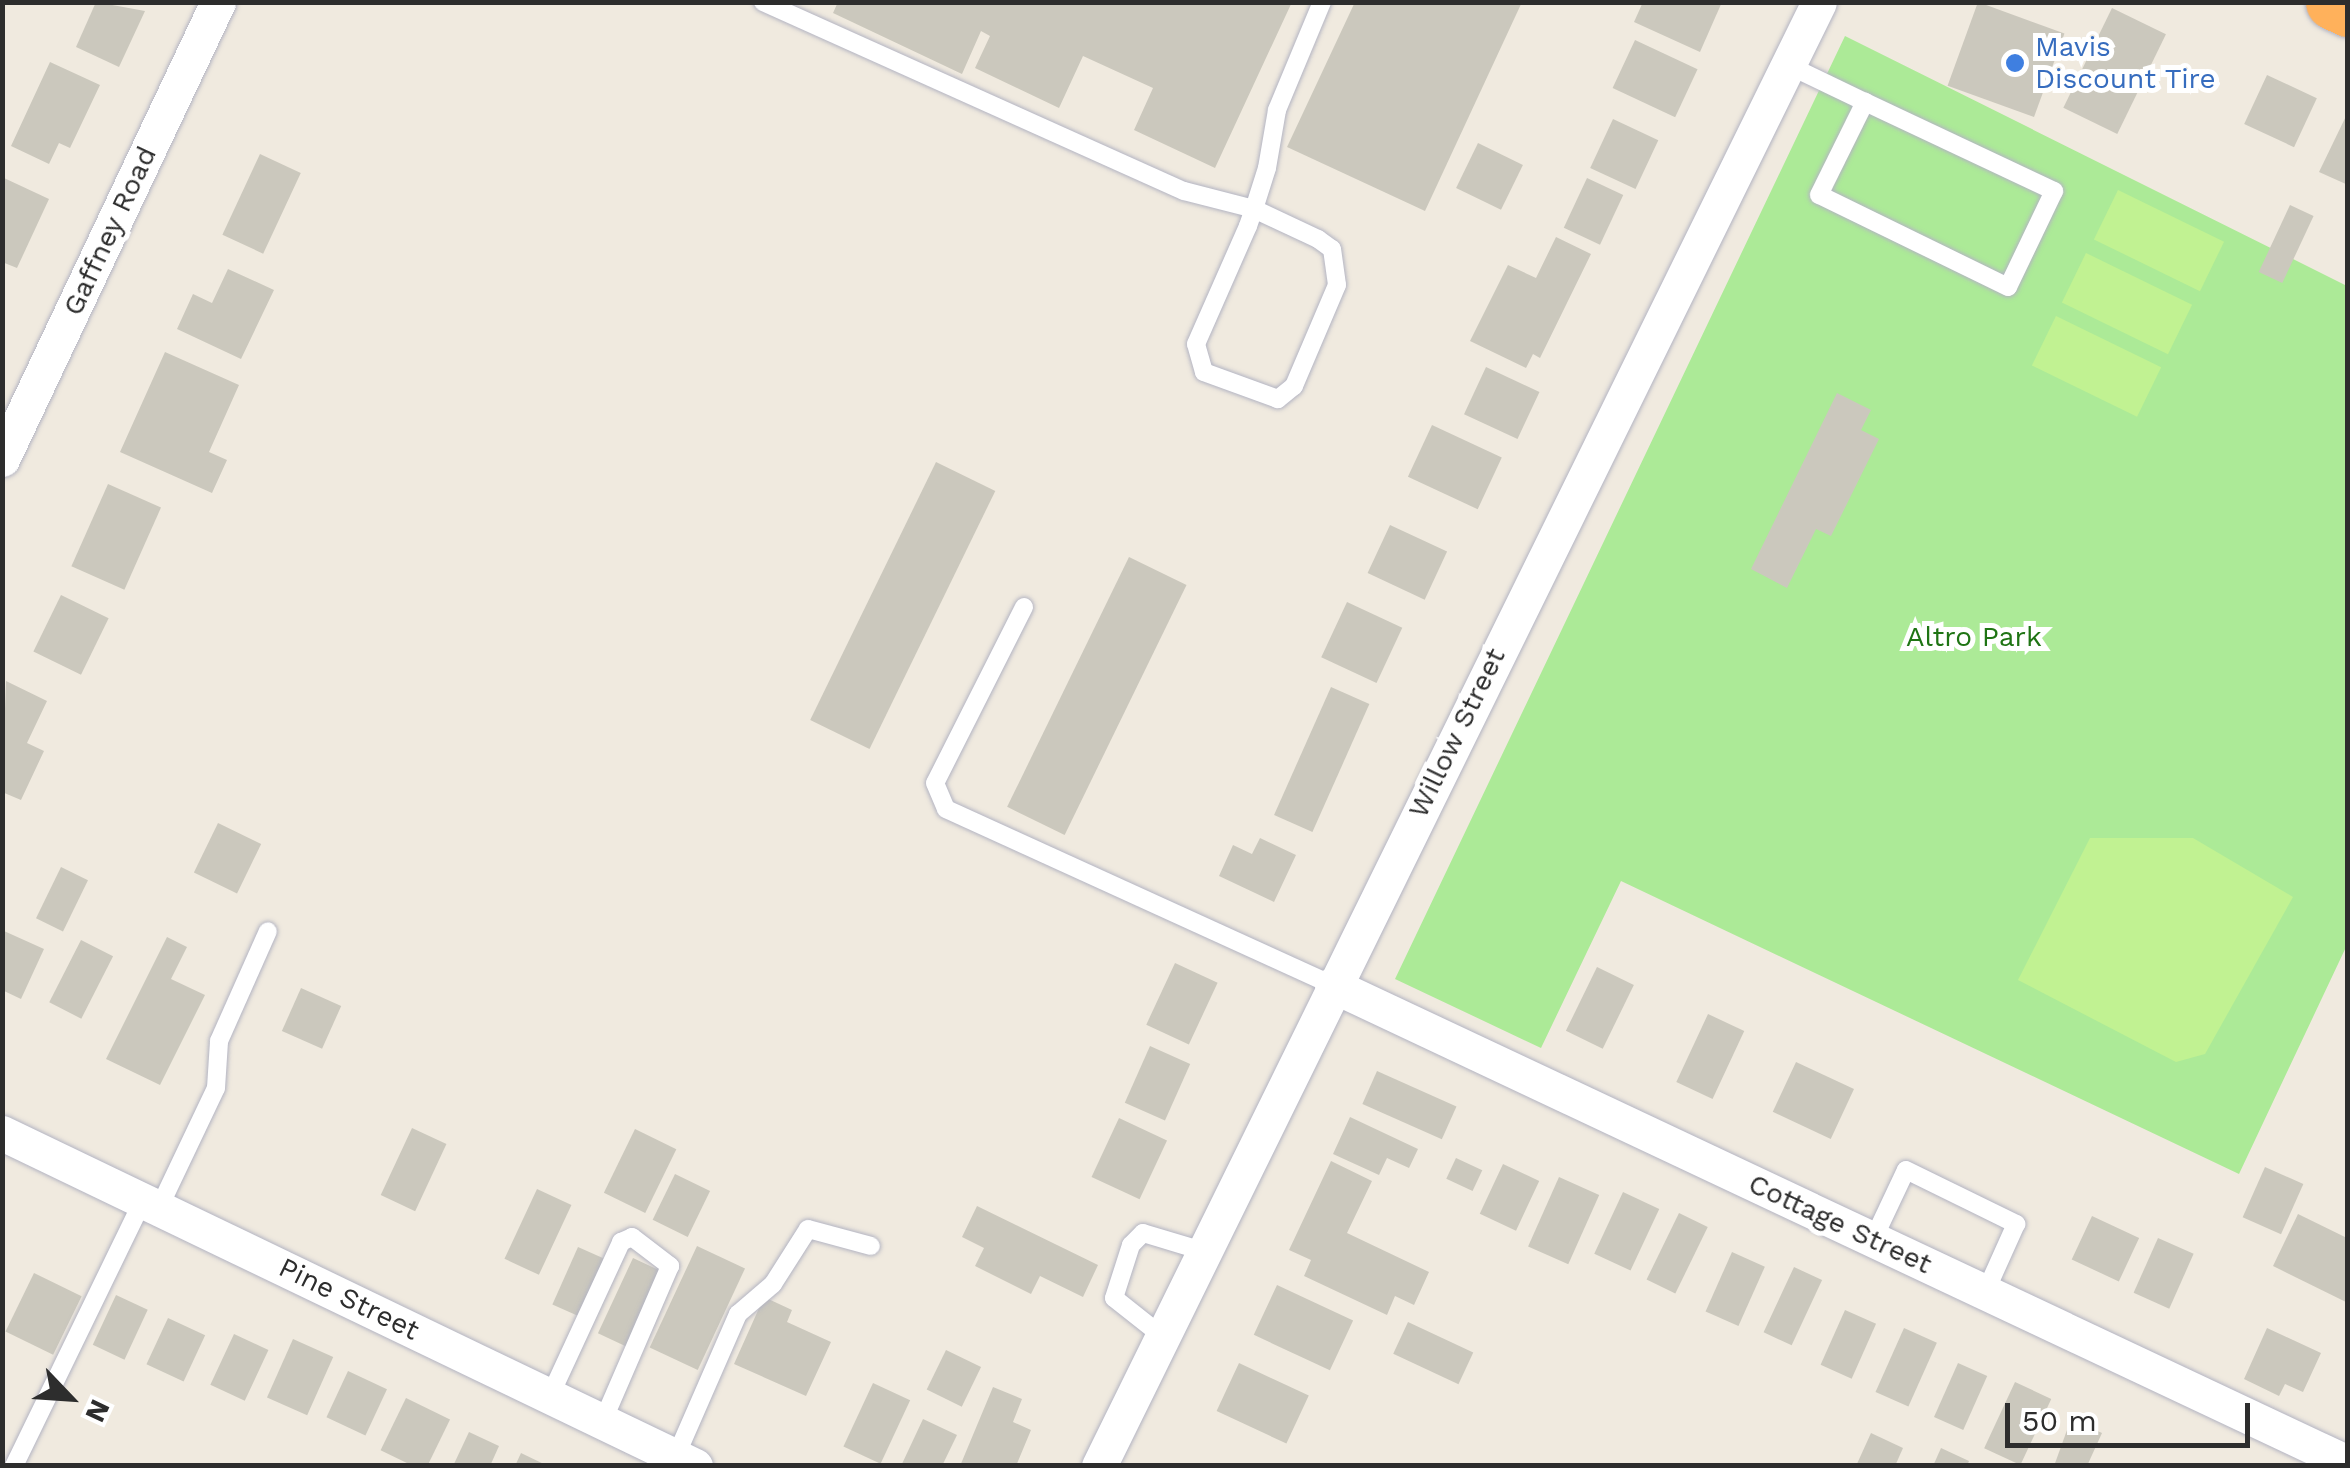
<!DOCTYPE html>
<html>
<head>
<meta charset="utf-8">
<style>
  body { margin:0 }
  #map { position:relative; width:2350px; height:1468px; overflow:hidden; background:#f0eadf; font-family:"Work Sans",sans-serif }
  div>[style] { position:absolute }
  .green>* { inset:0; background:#acea97 }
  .pitch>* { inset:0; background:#c1f292; transform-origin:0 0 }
  .building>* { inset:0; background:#cbc8bd; transform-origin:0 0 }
  .roads { filter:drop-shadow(0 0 2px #b3b4c2) drop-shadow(0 0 2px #b3b4c2) }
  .lane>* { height:18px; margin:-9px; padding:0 9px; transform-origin:9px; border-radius:9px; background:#fff }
  .street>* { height:35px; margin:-17.5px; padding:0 17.5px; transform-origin:17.5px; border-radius:17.5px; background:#fff }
  .highway>* { height:55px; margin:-27.5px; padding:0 27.5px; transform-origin:27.5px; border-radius:27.5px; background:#ffb15b }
  .dots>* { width:28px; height:28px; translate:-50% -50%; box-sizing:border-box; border:5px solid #fff; border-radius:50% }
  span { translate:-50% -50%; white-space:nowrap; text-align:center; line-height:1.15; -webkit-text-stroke:10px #fff; paint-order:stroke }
  .shop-label { font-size:28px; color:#366cbe }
  .left { translate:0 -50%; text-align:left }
  .street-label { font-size:28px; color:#2d2d2d }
  .park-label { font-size:28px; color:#1f7414 }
  .frame { position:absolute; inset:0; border:5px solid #2d2d2d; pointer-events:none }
  .north { position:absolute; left:20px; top:1348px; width:100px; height:100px; -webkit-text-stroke:8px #fff; paint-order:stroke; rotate:115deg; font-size:28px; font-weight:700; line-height:40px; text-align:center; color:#2d2d2d }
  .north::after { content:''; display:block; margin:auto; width:35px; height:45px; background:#2d2d2d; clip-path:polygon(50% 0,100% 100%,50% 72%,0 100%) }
  .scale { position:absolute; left:2005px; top:1403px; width:245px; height:45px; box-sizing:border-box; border:5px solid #2d2d2d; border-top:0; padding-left:12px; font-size:30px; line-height:35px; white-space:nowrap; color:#2d2d2d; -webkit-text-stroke:8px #fff; paint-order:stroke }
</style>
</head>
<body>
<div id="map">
  <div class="green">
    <i style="clip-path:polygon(1845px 36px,2347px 286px,2347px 945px,2239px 1174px,1621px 881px,1541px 1048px,1395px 979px)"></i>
  </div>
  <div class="pitch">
    <i style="left:2118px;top:190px;width:118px;height:55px;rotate:26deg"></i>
    <i style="left:2086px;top:253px;width:118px;height:55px;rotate:26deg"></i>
    <i style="left:2056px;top:316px;width:117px;height:55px;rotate:26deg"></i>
    <i style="clip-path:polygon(2090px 838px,2193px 838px,2293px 897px,2205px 1054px,2176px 1062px,2018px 980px)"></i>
  </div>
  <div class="building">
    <i style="clip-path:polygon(96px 2px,145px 11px,119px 67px,76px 47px)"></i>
    <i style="clip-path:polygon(838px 2px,1292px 2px,1215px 168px,1134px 130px,1153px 88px,1083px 56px,1059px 108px,975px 68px,990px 36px,981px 31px,962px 74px,833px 13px)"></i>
    <i style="clip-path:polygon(1355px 2px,1522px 2px,1425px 211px,1287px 147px)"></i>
    <i style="clip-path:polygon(1643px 2px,1722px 2px,1700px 52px,1634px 22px)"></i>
    <i style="left:1978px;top:2px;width:92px;height:89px;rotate:20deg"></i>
    <i style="left:2112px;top:8px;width:60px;height:111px;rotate:26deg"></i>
    <i style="left:1635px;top:40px;width:69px;height:53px;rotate:25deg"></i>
    <i style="clip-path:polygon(50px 62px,100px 85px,70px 148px,59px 143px,49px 164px,11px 146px)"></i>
    <i style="left:2267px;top:75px;width:55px;height:54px;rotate:25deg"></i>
    <i style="clip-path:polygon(2348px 112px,2348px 185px,2319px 172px)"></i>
    <i style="left:1613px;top:119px;width:50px;height:54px;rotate:25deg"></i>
    <i style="left:1478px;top:143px;width:50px;height:50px;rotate:26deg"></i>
    <i style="left:260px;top:154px;width:45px;height:89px;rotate:25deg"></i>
    <i style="clip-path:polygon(4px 178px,49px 199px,17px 268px,2px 262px)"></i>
    <i style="left:1587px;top:178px;width:40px;height:55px;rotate:25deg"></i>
    <i style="left:2290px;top:205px;width:26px;height:74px;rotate:25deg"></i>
    <i style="clip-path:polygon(1556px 237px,1591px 254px,1540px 358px,1533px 354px,1526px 368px,1470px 341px,1508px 265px,1536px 278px)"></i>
    <i style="clip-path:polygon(228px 269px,274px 290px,241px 359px,177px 329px,193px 294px,212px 303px)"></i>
    <i style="clip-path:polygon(165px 352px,239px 385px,209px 452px,227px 460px,212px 493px,120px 452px)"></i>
    <i style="left:1486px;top:367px;width:59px;height:52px;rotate:25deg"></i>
    <i style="clip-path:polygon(1837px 393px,1871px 410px,1861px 430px,1879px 439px,1831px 536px,1816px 529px,1787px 588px,1751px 569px)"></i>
    <i style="left:1432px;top:425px;width:77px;height:57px;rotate:25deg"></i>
    <i style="left:936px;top:462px;width:66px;height:287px;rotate:26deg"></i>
    <i style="left:108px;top:484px;width:58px;height:90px;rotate:24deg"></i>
    <i style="left:1390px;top:525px;width:63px;height:53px;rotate:25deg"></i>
    <i style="left:1129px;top:557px;width:64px;height:278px;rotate:26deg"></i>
    <i style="left:61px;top:595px;width:53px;height:63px;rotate:26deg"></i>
    <i style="left:1347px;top:602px;width:61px;height:61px;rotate:25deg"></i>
    <i style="clip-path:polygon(6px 681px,47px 701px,27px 743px,44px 751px,21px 800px,2px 792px)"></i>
    <i style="left:1331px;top:687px;width:42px;height:140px;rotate:24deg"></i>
    <i style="left:218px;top:823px;width:48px;height:55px;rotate:26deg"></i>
    <i style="clip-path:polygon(1260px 838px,1296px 855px,1274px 902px,1219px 876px,1233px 845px,1252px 854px)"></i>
    <i style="left:61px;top:867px;width:30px;height:57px;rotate:26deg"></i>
    <i style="clip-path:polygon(4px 931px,44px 949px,21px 999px,2px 990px)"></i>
    <i style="clip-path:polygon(167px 937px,187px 947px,171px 979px,205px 995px,160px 1085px,106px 1059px)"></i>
    <i style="left:81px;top:940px;width:36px;height:70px;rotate:27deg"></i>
    <i style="left:1175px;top:963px;width:47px;height:68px;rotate:25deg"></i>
    <i style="left:1597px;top:967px;width:41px;height:71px;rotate:26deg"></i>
    <i style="left:301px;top:988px;width:44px;height:47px;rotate:24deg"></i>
    <i style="left:1708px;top:1014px;width:40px;height:75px;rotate:25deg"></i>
    <i style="left:1150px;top:1046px;width:44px;height:62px;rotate:24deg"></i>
    <i style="left:1796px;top:1062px;width:64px;height:55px;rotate:25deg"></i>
    <i style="left:1377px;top:1071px;width:87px;height:36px;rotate:24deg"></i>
    <i style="clip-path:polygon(1350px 1117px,1418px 1149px,1409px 1168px,1387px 1158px,1379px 1175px,1333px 1154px)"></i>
    <i style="left:1119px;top:1118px;width:53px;height:65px;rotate:25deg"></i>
    <i style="left:412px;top:1128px;width:38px;height:74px;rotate:25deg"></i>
    <i style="left:635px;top:1129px;width:46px;height:71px;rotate:26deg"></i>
    <i style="left:1456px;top:1158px;width:29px;height:23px;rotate:25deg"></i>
    <i style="clip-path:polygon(1331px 1161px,1372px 1181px,1347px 1233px,1429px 1272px,1414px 1305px,1395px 1296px,1387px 1315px,1304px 1276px,1311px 1260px,1289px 1250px)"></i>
    <i style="left:1503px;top:1164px;width:40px;height:55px;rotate:25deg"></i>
    <i style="left:2265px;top:1167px;width:42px;height:55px;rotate:24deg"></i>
    <i style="left:675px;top:1174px;width:39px;height:51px;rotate:26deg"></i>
    <i style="left:1559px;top:1177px;width:44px;height:76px;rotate:24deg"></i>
    <i style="left:537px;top:1189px;width:38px;height:77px;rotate:25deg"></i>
    <i style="left:1623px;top:1192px;width:40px;height:68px;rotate:25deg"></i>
    <i style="clip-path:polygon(977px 1206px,1098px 1265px,1083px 1297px,1040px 1276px,1031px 1294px,975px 1266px,984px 1248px,962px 1237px)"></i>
    <i style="left:1679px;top:1213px;width:32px;height:74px;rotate:26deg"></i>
    <i style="clip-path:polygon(2298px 1214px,2347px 1238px,2348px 1303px,2273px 1266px)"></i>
    <i style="left:2092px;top:1216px;width:52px;height:48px;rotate:25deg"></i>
    <i style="left:2158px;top:1238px;width:39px;height:60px;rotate:24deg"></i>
    <i style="left:697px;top:1246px;width:53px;height:112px;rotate:25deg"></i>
    <i style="left:578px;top:1247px;width:32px;height:63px;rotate:24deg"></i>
    <i style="left:1732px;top:1252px;width:36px;height:65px;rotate:24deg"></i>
    <i style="left:633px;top:1258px;width:33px;height:83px;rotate:25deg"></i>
    <i style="left:1794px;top:1267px;width:31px;height:72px;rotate:25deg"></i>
    <i style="left:34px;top:1273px;width:53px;height:65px;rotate:26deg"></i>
    <i style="left:1277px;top:1285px;width:84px;height:55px;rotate:25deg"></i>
    <i style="left:116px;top:1295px;width:35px;height:55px;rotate:25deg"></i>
    <i style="clip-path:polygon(764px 1297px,792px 1310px,787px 1322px,831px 1342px,806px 1396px,734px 1364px)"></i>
    <i style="left:1845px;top:1310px;width:34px;height:60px;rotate:24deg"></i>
    <i style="left:168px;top:1318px;width:41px;height:51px;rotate:25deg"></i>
    <i style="left:1408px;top:1322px;width:72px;height:35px;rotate:25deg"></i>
    <i style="left:1904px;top:1328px;width:36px;height:70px;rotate:24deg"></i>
    <i style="clip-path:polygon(2267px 1328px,2321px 1353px,2303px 1392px,2285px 1384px,2279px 1396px,2244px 1379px)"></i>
    <i style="left:234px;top:1334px;width:38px;height:56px;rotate:25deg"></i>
    <i style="left:293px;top:1339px;width:44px;height:64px;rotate:24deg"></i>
    <i style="left:946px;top:1350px;width:39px;height:44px;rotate:26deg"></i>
    <i style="left:1239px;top:1363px;width:77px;height:53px;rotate:25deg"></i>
    <i style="left:1958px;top:1363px;width:32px;height:59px;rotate:24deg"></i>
    <i style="left:348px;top:1371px;width:43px;height:51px;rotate:25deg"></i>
    <i style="left:2015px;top:1382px;width:40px;height:73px;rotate:25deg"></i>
    <i style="left:873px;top:1383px;width:41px;height:70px;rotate:25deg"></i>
    <i style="clip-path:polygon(993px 1387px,1022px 1399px,1013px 1422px,1031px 1430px,1016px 1466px,960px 1466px)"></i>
    <i style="left:406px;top:1398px;width:49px;height:58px;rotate:26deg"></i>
    <i style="clip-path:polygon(923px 1419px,957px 1435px,942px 1466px,901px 1466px)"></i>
    <i style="clip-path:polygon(2071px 1419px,2102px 1433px,2087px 1466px,2054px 1466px)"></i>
    <i style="clip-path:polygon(469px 1432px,499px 1446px,490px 1466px,453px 1466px)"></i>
    <i style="clip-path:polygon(1871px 1433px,1903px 1448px,1895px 1466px,1856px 1466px)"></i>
    <i style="clip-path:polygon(1941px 1448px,1969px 1461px,1967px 1466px,1933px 1466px)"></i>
    <i style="clip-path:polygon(521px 1453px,548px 1466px,515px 1466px)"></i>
  </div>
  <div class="roads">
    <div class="lane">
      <i style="left:763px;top:2px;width:461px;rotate:24.2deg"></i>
      <i style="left:1184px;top:191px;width:72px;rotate:14.4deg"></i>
      <i style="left:1254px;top:209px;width:71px;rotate:25.1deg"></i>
      <i style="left:1318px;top:239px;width:17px;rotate:36deg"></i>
      <i style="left:1332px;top:249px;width:36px;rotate:82deg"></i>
      <i style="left:1337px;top:285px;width:110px;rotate:113.1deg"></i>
      <i style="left:1294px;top:386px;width:21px;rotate:141deg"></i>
      <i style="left:1278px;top:399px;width:79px;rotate:-160deg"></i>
      <i style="left:1204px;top:372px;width:29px;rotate:-106deg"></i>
      <i style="left:1196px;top:344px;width:129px;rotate:-66.2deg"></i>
      <i style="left:1248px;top:226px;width:18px;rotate:-71deg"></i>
      <i style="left:1254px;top:209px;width:43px;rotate:-72.4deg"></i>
      <i style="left:1267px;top:168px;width:59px;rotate:-80.2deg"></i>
      <i style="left:1277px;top:110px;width:117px;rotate:-67.4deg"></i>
      <i style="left:1788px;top:65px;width:85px;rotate:25.7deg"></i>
      <i style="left:1865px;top:102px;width:209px;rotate:25.2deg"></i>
      <i style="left:2054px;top:191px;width:106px;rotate:115.6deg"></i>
      <i style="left:2008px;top:287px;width:210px;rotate:-154deg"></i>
      <i style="left:1819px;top:195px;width:104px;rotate:-63.7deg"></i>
      <i style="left:1024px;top:607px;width:197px;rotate:116.8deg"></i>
      <i style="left:935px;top:783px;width:28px;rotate:67deg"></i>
      <i style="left:946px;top:809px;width:424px;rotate:24.5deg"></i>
      <i style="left:159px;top:1208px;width:133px;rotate:-64.6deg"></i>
      <i style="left:216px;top:1088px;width:47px;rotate:-86.3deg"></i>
      <i style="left:219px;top:1041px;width:120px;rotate:-66deg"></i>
      <i style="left:1873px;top:1240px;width:77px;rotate:-64.8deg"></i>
      <i style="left:1906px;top:1170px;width:123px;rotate:26.1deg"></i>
      <i style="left:2016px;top:1224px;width:76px;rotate:114.2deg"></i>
      <i style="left:1162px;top:1336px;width:61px;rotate:-141.6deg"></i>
      <i style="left:1114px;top:1298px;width:56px;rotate:-72.2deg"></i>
      <i style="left:1131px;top:1245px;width:17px;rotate:-45deg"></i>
      <i style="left:1143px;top:1233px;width:63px;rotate:16.7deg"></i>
      <i style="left:550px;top:1396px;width:170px;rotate:-65.2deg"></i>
      <i style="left:621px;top:1242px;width:12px;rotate:-24deg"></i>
      <i style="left:632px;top:1237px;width:48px;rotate:37.3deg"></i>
      <i style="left:670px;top:1266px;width:169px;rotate:113.4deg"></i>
      <i style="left:676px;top:1456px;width:155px;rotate:-66.4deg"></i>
      <i style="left:738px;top:1314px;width:46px;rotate:-40.6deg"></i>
      <i style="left:773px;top:1284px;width:65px;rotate:-57.5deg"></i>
      <i style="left:808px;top:1229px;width:65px;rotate:15.1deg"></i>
      <i style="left:14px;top:1466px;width:296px;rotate:-64.1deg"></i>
    </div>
    <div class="street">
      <i style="left:2px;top:459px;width:505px;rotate:-64.7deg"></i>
      <i style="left:1332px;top:985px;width:1123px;rotate:25.2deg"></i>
      <i style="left:2px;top:1133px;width:769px;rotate:25.67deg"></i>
      <i style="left:1099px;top:1466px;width:1631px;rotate:-63.81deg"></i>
    </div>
    <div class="highway">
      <i style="left:2333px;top:2px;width:17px;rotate:25deg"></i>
    </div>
  </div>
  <div class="dots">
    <i style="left:2015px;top:63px;background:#3f7fe0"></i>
  </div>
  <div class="shop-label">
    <span class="left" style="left:2035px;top:63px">Mavis<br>Discount Tire</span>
  </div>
  <div class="street-label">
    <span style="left:110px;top:231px;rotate:-65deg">Gaffney Road</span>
    <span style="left:1457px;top:733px;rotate:-64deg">Willow Street</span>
    <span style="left:1840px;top:1224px;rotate:25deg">Cottage Street</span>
    <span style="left:349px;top:1299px;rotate:26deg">Pine Street</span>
  </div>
  <div class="park-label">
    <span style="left:1974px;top:637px">Altro Park</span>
  </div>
  <div class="frame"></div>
  <div class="north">N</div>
  <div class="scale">50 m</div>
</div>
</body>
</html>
